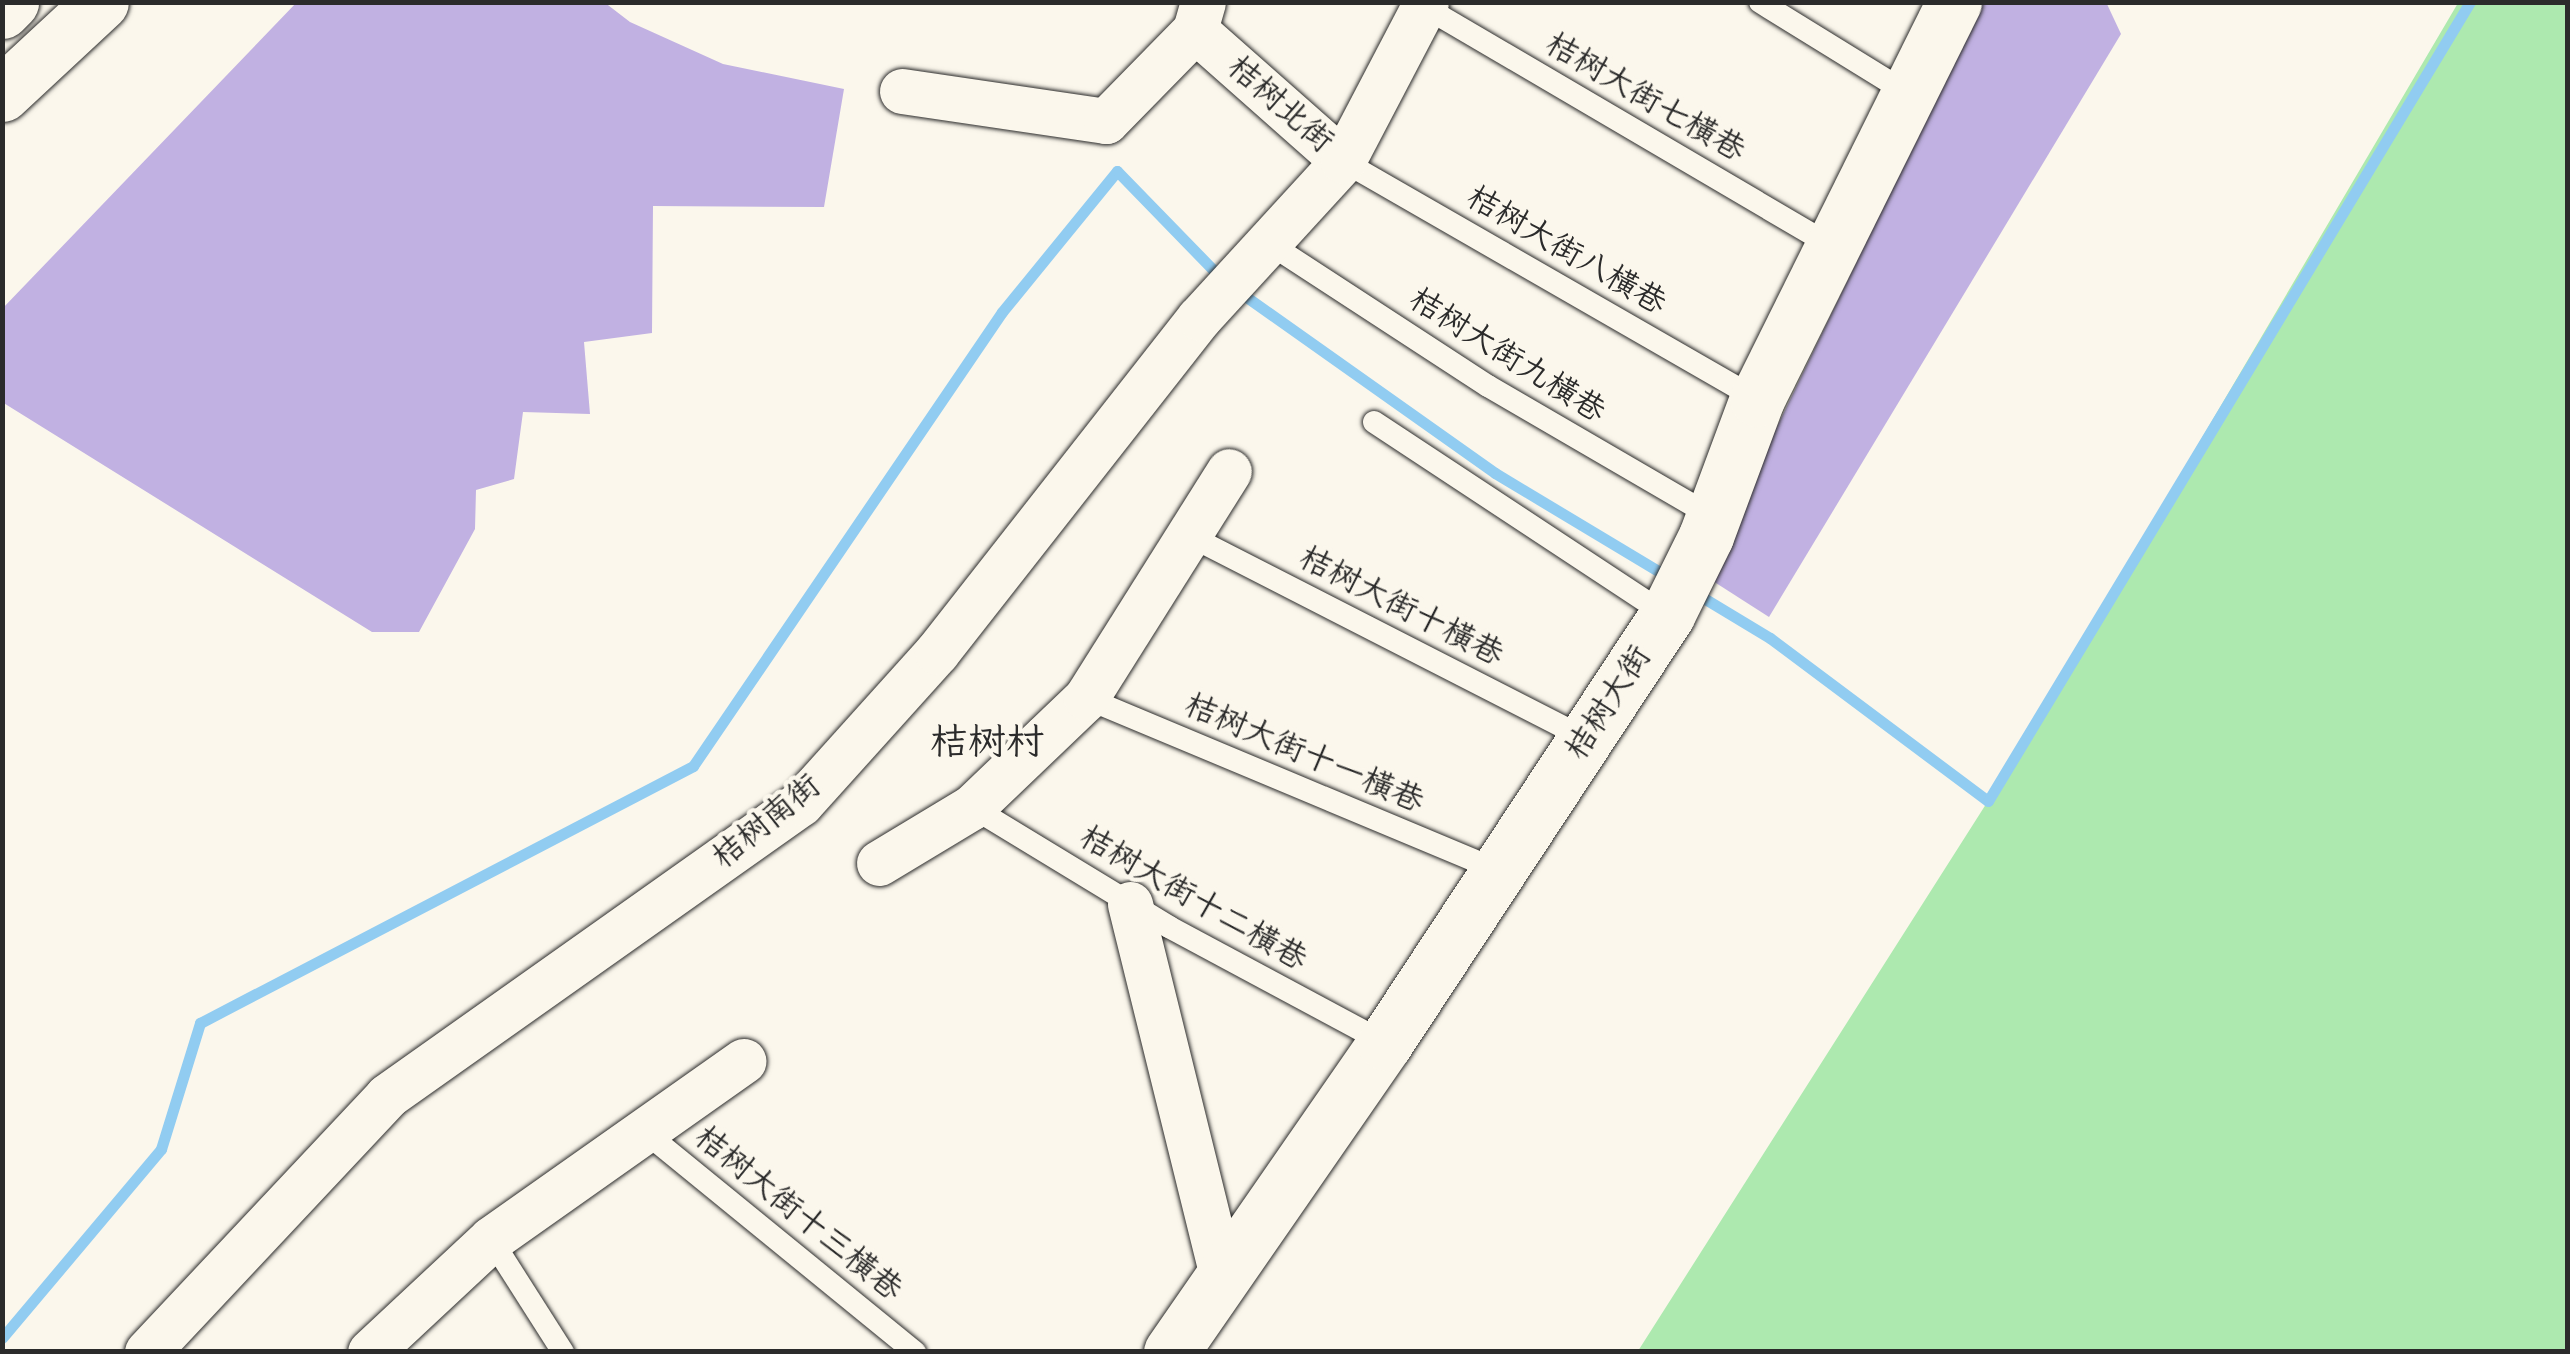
<!DOCTYPE html>
<html>
<head>
<meta charset="utf-8">
<style>
  body { margin:0 }
  #map { position:relative; width:2570px; height:1354px; overflow:hidden; background:#fbf7ec; font-family:"Architects Daughter","LXGW WenKai TC",sans-serif }
  div>[style] { position:absolute }
  .green>* { inset:0; background:#ade9af }
  .stream>* { height:11px; margin:-5.5px; padding:0 5.5px; transform-origin:5.5px; border-radius:5.5px; background:#91ccf1 }
  .building>* { inset:0; background:#c1b1e2 }
  .roads { filter:drop-shadow(0 0 2px #2b2b2b) drop-shadow(0 0 2px #2b2b2b) }
  .service>* { height:22px; margin:-11px; padding:0 11px; transform-origin:11px; border-radius:11px; background:#fbf7ec }
  .minor>* { height:45px; margin:-22.5px; padding:0 22.5px; transform-origin:22.5px; border-radius:22.5px; background:#fbf7ec }
  .tertiary>* { height:55px; margin:-27.5px; padding:0 27.5px; transform-origin:27.5px; border-radius:27.5px; background:#fbf7ec }
  .secondary>* { height:55px; margin:-27.5px; padding:0 27.5px; transform-origin:27.5px; border-radius:27.5px; background:#fbf7ec }
  span { translate:-50% -50%; white-space:nowrap; text-align:center; line-height:1.15; -webkit-text-stroke:9px #fbf7ec; paint-order:stroke }
  .street-label { font-size:32px; color:#2b2b2b }
  .quarter-label { font-size:38px; color:#2b2b2b }
  .frame { position:absolute; inset:0; border:5px solid #2b2b2b; pointer-events:none }
</style>
</head>
<body>
<div id="map">
  <div class="green">
    <i style="clip-path:polygon(2458px 3px,2567px 3px,2567px 1351px,1638px 1351px,1988px 801px)"></i>
  </div>
  <div class="stream">
    <i style="left:1238px;top:291px;width:315px;rotate:35.3deg"></i>
    <i style="left:1495px;top:473px;width:202px;rotate:31deg"></i>
    <i style="left:1692px;top:591px;width:91px;rotate:31.1deg"></i>
    <i style="left:1770px;top:638px;width:272px;rotate:36.8deg"></i>
    <i style="left:1988px;top:801px;width:933px;rotate:-58.9deg"></i>
    <i style="left:2px;top:1338px;width:247px;rotate:-49.9deg"></i>
    <i style="left:161px;top:1149px;width:132px;rotate:-72.8deg"></i>
    <i style="left:200px;top:1023px;width:556px;rotate:-27.53deg"></i>
    <i style="left:693px;top:766px;width:549px;rotate:-55.76deg"></i>
    <i style="left:1002px;top:312px;width:182px;rotate:-50.8deg"></i>
    <i style="left:1117px;top:171px;width:152px;rotate:45.8deg"></i>
  </div>
  <div class="building">
    <i style="clip-path:polygon(297px 2px,604px 2px,630px 22px,723px 64px,844px 89px,824px 207px,653px 206px,652px 333px,584px 342px,590px 414px,523px 412px,514px 479px,476px 490px,475px 529px,419px 632px,372px 632px,2px 402px,2px 309px)"></i>
    <i style="clip-path:polygon(1982px 2px,2106px 2px,2121px 34px,1769px 617px,1705px 576px)"></i>
  </div>
  <div class="roads">
    <div class="service">
      <i style="left:1760px;top:2px;width:172px;rotate:31.7deg"></i>
      <i style="left:1423px;top:6px;width:476px;rotate:30.4deg"></i>
      <i style="left:1343px;top:161px;width:478px;rotate:29.9deg"></i>
      <i style="left:1270px;top:244px;width:260px;rotate:33.1deg"></i>
      <i style="left:1488px;top:386px;width:260px;rotate:30.2deg"></i>
      <i style="left:1374px;top:422px;width:351px;rotate:33.4deg"></i>
      <i style="left:1186px;top:534px;width:449px;rotate:27.1deg"></i>
      <i style="left:1086px;top:698px;width:446px;rotate:22.7deg"></i>
      <i style="left:972px;top:807px;width:231px;rotate:31.3deg"></i>
      <i style="left:1169px;top:927px;width:245px;rotate:28.2deg"></i>
      <i style="left:640px;top:1128px;width:355px;rotate:39.2deg"></i>
      <i style="left:491px;top:1239px;width:134px;rotate:57.5deg"></i>
    </div>
    <div class="minor">
      <i style="left:1203px;top:2px;width:29px;rotate:106deg"></i>
      <i style="left:1195px;top:30px;width:198px;rotate:41.5deg"></i>
      <i style="left:902px;top:91px;width:206px;rotate:8.4deg"></i>
      <i style="left:1106px;top:121px;width:127px;rotate:-45.6deg"></i>
      <i style="left:879px;top:863px;width:109px;rotate:-31.1deg"></i>
      <i style="left:972px;top:807px;width:158px;rotate:-43.7deg"></i>
      <i style="left:1086px;top:698px;width:268px;rotate:-57.8deg"></i>
      <i style="left:1130px;top:904px;width:386px;rotate:76.1deg"></i>
      <i style="left:147px;top:1352px;width:351px;rotate:-46.8deg"></i>
      <i style="left:387px;top:1096px;width:507px;rotate:-35.29deg"></i>
      <i style="left:801px;top:803px;width:203px;rotate:-48deg"></i>
      <i style="left:937px;top:652px;width:424px;rotate:-51.9deg"></i>
      <i style="left:1199px;top:318px;width:213px;rotate:-47.5deg"></i>
      <i style="left:1343px;top:161px;width:179px;rotate:-62.4deg"></i>
      <i style="left:370px;top:1352px;width:166px;rotate:-43deg"></i>
      <i style="left:491px;top:1239px;width:309px;rotate:-35.2deg"></i>
    </div>
    <div class="tertiary">
      <i style="left:1171px;top:1352px;width:376px;rotate:-55.3deg"></i>
      <i style="left:1385px;top:1043px;width:513px;rotate:-56.62deg"></i>
      <i style="left:1667px;top:615px;width:88px;rotate:-63.7deg"></i>
      <i style="left:1706px;top:536px;width:146px;rotate:-69.6deg"></i>
      <i style="left:1757px;top:399px;width:443px;rotate:-63.6deg"></i>
    </div>
    <div class="secondary">
      <i style="left:2px;top:11px;width:13px;rotate:-45deg"></i>
      <i style="left:2px;top:94px;width:135px;rotate:-42.9deg"></i>
    </div>
  </div>
  <div class="street-label">
    <span style="left:1645px;top:98px;rotate:30deg">桔树大街七横巷</span>
    <span style="left:1280px;top:105px;rotate:41deg">桔树北街</span>
    <span style="left:1566px;top:251px;rotate:30deg">桔树大街八横巷</span>
    <span style="left:1507px;top:356px;rotate:32deg">桔树大街九横巷</span>
    <span style="left:1401px;top:607px;rotate:27deg">桔树大街十横巷</span>
    <span style="left:1609px;top:703px;rotate:-57deg">桔树大街</span>
    <span style="left:1304px;top:754px;rotate:23deg">桔树大街十一横巷</span>
    <span style="left:767px;top:822px;rotate:-39deg">桔树南街</span>
    <span style="left:1193px;top:899px;rotate:30deg">桔树大街十二横巷</span>
    <span style="left:798px;top:1214px;rotate:39deg">桔树大街十三横巷</span>
  </div>
  <div class="quarter-label">
    <span style="left:987px;top:744px">桔树村</span>
  </div>
  <div class="frame"></div>
</div>
</body>
</html>
